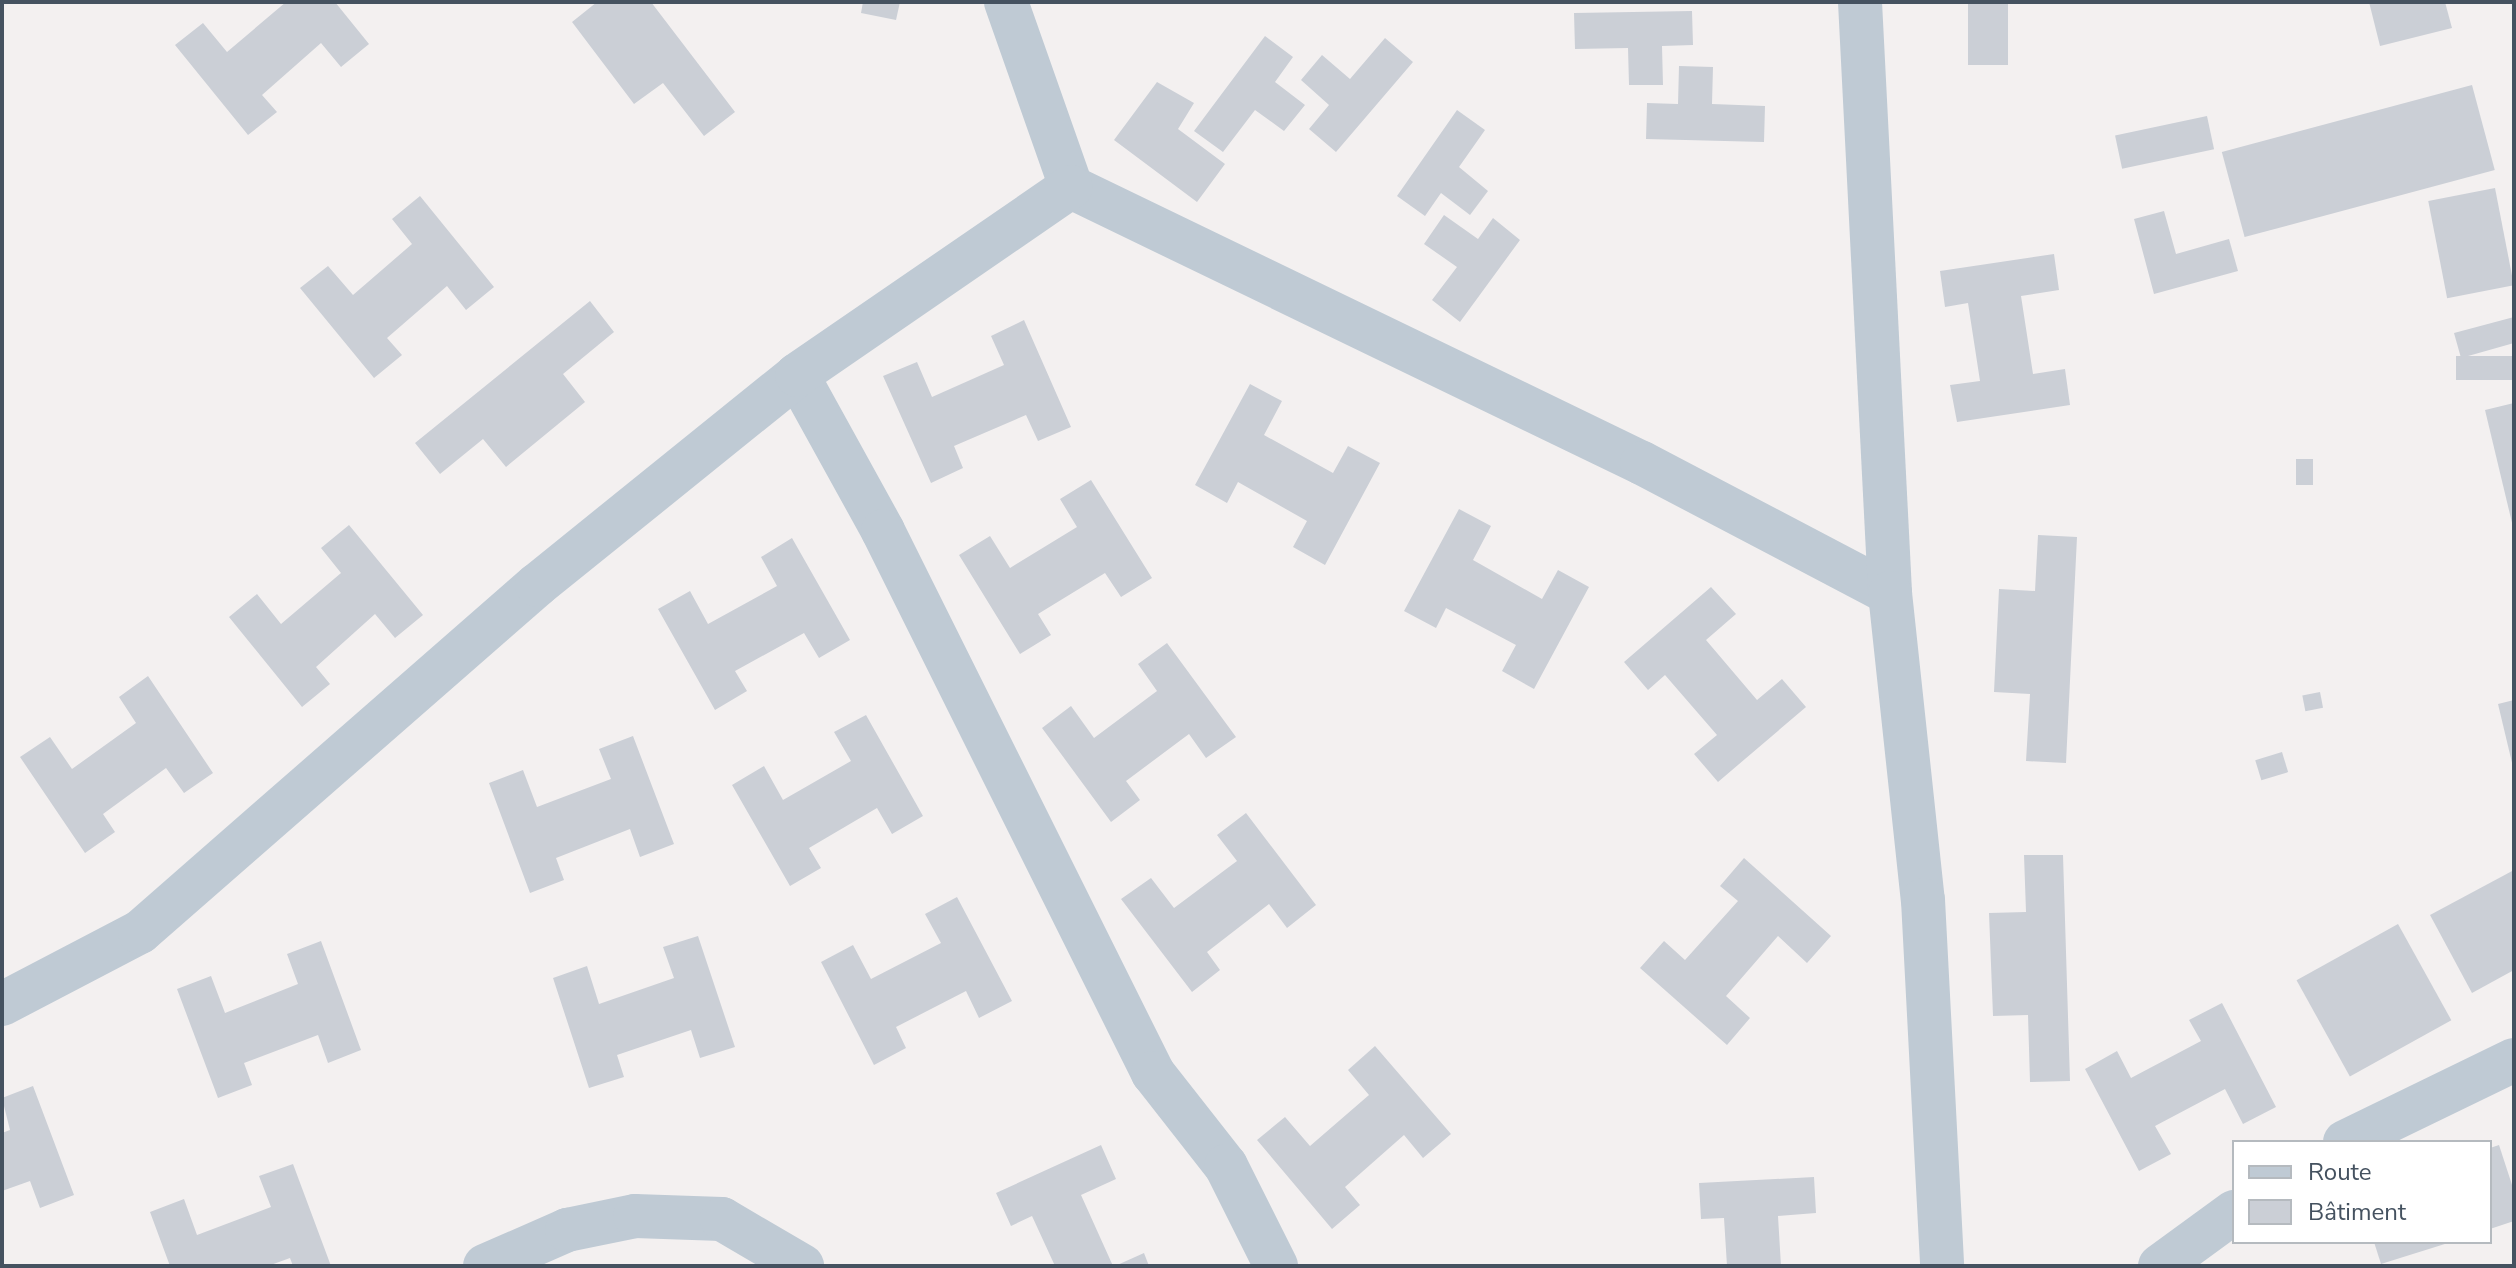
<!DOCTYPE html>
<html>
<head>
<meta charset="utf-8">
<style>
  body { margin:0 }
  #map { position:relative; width:2516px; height:1268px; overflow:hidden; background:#f3f0f0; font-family:"Nunito Sans",sans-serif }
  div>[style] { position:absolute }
  .building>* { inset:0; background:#cbcfd6; transform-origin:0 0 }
  .minor>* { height:44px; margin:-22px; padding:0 22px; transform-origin:22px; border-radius:22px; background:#bfcad4 }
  span { translate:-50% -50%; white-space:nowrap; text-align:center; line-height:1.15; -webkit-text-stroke:6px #fff; paint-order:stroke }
  .frame { position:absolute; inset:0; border:4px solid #455260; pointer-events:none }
  .legend { position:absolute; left:2232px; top:1140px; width:260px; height:104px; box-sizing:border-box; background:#fff; border:2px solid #b5babf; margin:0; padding:10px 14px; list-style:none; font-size:24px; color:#455260 }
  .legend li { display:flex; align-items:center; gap:16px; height:40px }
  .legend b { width:40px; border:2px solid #b5babf }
</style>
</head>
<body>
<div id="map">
  <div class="building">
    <i style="clip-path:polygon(286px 2px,335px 2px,369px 44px,341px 67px,321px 43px,262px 95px,277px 112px,248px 135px,175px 45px,203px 23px,227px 52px)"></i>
    <i style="clip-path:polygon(597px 2px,651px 2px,735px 112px,704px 136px,663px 83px,634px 104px,572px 22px)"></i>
    <i style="clip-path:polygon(863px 2px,900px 2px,896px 20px,861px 13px)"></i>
    <i style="left:1968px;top:2px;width:40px;height:63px"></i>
    <i style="clip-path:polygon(2369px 2px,2445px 2px,2452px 28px,2380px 46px)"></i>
    <i style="clip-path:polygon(1692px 11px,1693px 45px,1662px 46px,1663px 85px,1629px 85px,1628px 48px,1575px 49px,1574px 13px)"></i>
    <i style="clip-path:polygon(1265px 36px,1293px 57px,1275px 82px,1305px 105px,1284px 131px,1255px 110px,1223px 152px,1194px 131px)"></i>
    <i style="clip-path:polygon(1385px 38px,1413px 62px,1336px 152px,1309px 129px,1329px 105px,1301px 80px,1322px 55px,1350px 79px)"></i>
    <i style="clip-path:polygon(1679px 66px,1713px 67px,1712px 104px,1765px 106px,1764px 142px,1646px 139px,1647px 103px,1678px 104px)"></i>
    <i style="clip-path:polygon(1157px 82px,1194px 103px,1178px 129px,1225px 164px,1197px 202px,1114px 140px)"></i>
    <i style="left:2472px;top:85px;width:88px;height:259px;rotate:75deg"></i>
    <i style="clip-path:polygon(1457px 110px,1485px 130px,1459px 167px,1488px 191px,1470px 215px,1441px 193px,1425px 216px,1397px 196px)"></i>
    <i style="left:2207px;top:116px;width:34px;height:94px;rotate:78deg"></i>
    <i style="left:2495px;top:188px;width:99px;height:68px;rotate:79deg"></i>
    <i style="clip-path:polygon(420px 196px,494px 287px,466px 310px,447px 286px,387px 338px,402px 355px,374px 378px,300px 288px,328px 266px,353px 295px,412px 244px,392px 219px)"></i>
    <i style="clip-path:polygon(2164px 211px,2176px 254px,2229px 239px,2238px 271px,2154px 294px,2134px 219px)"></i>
    <i style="clip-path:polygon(1444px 215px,1478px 239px,1493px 218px,1520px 240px,1460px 322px,1432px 300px,1457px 267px,1424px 244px)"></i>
    <i style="clip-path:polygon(2054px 254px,2059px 290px,2021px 296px,2033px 374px,2065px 369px,2070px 405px,1957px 422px,1950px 385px,1980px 381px,1968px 303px,1945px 307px,1940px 271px)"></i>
    <i style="clip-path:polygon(590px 301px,614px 332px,563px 374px,585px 402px,506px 467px,483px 439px,440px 474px,415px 443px)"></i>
    <i style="clip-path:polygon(2514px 317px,2514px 343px,2461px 358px,2454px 333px)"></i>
    <i style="clip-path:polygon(1024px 320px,1071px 427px,1038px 441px,1026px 415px,954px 446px,963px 468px,931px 483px,883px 376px,917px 362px,932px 397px,1004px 365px,991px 336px)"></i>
    <i style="left:2514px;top:356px;width:24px;height:58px;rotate:90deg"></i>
    <i style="clip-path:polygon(1250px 384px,1282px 401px,1264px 435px,1333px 473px,1348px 446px,1380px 463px,1325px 565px,1293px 547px,1307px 521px,1238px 482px,1227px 503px,1195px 485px)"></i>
    <i style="clip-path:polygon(2514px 403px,2514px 527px,2513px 527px,2485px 410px)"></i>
    <i style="left:2296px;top:459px;width:17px;height:26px"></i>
    <i style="clip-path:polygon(1091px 480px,1152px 578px,1121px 597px,1105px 573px,1038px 614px,1051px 635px,1020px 654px,959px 555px,990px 536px,1010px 568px,1077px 527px,1060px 499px)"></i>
    <i style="clip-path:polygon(1459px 509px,1491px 526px,1473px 560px,1542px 599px,1558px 570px,1589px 587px,1534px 689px,1502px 671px,1516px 645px,1446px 608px,1436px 628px,1404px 611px)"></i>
    <i style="clip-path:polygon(349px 525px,423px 615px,395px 638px,375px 614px,316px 667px,330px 684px,302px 707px,229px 617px,257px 594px,281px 624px,341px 573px,321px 548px)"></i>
    <i style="clip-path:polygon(2038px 535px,2077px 537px,2066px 763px,2026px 761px,2030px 694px,1994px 692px,1999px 589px,2035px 591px)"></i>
    <i style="clip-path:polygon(792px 538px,850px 640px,819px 658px,804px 633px,735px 671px,747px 691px,715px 710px,658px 609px,690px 591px,708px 624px,777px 586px,761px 557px)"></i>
    <i style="clip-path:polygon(1711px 587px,1736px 614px,1706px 640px,1757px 700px,1782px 679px,1806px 707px,1718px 782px,1694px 754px,1717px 735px,1665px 675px,1648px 690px,1624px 662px)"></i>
    <i style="clip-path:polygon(1167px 643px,1236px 737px,1206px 758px,1189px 734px,1126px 781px,1140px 800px,1111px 822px,1042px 728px,1071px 706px,1094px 738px,1157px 691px,1138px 664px)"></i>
    <i style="clip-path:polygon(148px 676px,213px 773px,184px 793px,166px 768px,103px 814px,115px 832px,85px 853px,20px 757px,50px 737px,72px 769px,136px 723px,119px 697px)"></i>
    <i style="left:2320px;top:692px;width:16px;height:18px;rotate:79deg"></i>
    <i style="clip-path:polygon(2514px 700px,2514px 766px,2513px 767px,2498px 704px)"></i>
    <i style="clip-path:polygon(866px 715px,923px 816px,892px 834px,877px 808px,809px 848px,821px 868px,790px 886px,732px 785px,764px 766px,783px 800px,851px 761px,834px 732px)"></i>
    <i style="clip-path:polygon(633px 736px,674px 844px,640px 857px,630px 829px,556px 858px,564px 880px,530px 893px,489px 783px,523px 770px,537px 807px,611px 779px,599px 749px)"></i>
    <i style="left:2282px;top:752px;width:21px;height:28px;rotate:73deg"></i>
    <i style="clip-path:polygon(1246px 813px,1316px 905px,1287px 928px,1269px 904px,1207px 952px,1220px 970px,1192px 992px,1121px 899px,1151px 878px,1174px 908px,1237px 861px,1217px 835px)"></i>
    <i style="clip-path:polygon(2024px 855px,2063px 855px,2070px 1081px,2030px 1082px,2028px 1015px,1993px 1016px,1989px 913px,2026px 912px)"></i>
    <i style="clip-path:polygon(1744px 858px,1831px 936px,1807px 963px,1778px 936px,1726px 996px,1750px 1018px,1727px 1045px,1640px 968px,1664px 941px,1685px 960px,1738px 901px,1720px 886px)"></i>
    <i style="clip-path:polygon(2514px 870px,2514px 970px,2472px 993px,2430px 915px)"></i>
    <i style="clip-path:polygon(957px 897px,1012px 1001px,979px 1018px,966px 991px,896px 1027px,906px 1048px,874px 1065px,821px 962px,853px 945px,871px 979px,941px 943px,925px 914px)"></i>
    <i style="left:2398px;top:924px;width:110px;height:116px;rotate:61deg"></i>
    <i style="clip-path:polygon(698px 936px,735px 1047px,700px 1058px,691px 1030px,617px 1055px,624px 1077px,589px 1088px,553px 978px,587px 966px,599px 1004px,674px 978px,663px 947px)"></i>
    <i style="clip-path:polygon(321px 941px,361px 1050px,328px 1063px,318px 1035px,244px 1063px,252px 1085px,218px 1098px,177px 989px,211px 976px,225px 1013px,298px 984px,287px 954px)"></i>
    <i style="clip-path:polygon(2222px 1003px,2276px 1107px,2243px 1124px,2225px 1089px,2155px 1126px,2171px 1154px,2139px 1171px,2085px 1069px,2117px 1051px,2131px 1078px,2201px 1041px,2189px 1020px)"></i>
    <i style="clip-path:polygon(1375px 1046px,1451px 1134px,1423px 1158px,1404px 1135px,1345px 1187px,1360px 1205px,1332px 1229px,1257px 1140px,1285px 1117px,1310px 1146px,1369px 1095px,1348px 1070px)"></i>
    <i style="clip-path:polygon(33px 1086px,74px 1195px,40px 1208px,30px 1181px,2px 1191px,2px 1133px,10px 1130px,2px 1098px)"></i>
    <i style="clip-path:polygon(1101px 1145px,1116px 1179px,1081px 1195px,1113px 1266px,1055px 1266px,1032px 1216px,1011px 1226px,996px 1193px)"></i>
    <i style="clip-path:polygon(2499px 1145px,2514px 1191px,2514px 1221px,2490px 1229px,2490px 1148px)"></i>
    <i style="clip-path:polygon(293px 1164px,331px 1266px,293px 1266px,290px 1258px,268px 1266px,170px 1266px,150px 1212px,184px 1199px,197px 1235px,271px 1207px,259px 1176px)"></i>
    <i style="clip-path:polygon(1814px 1177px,1816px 1213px,1778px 1216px,1781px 1266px,1727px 1266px,1724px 1218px,1701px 1219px,1699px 1183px)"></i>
    <i style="clip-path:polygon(2374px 1242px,2447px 1242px,2448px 1243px,2381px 1264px)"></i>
    <i style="clip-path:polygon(1144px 1253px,1149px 1266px,1115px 1266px)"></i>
  </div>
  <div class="minor">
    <i style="left:1006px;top:2px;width:196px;rotate:70.6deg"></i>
    <i style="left:1071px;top:187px;width:634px;rotate:25.8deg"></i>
    <i style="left:1642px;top:463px;width:280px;rotate:27.7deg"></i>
    <i style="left:1860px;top:2px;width:592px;rotate:87.09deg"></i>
    <i style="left:1890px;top:593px;width:309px;rotate:83.9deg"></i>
    <i style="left:1923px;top:900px;width:366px;rotate:87deg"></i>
    <i style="left:797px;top:375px;width:178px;rotate:61.1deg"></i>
    <i style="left:883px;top:531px;width:606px;rotate:63.52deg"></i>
    <i style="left:1153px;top:1073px;width:118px;rotate:51.9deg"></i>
    <i style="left:1226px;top:1166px;width:112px;rotate:63.4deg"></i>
    <i style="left:2px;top:1004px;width:156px;rotate:-27.6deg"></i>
    <i style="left:140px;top:932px;width:527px;rotate:-41.16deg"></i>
    <i style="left:537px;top:585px;width:334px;rotate:-38.9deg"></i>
    <i style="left:797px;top:375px;width:332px;rotate:-34.5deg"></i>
    <i style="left:2345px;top:1142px;width:188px;rotate:-25.9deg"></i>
    <i style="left:485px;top:1266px;width:90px;rotate:-23.7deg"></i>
    <i style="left:567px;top:1230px;width:69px;rotate:-11.6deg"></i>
    <i style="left:635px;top:1216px;width:87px;rotate:2deg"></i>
    <i style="left:722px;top:1219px;width:93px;rotate:30.4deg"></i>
    <i style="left:2160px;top:1266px;width:92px;rotate:-36.1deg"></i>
  </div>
  <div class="frame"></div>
  <ul class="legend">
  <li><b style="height:10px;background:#bfcad4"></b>Route</li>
  <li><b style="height:22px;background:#cbcfd6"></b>Bâtiment</li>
  </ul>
</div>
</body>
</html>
